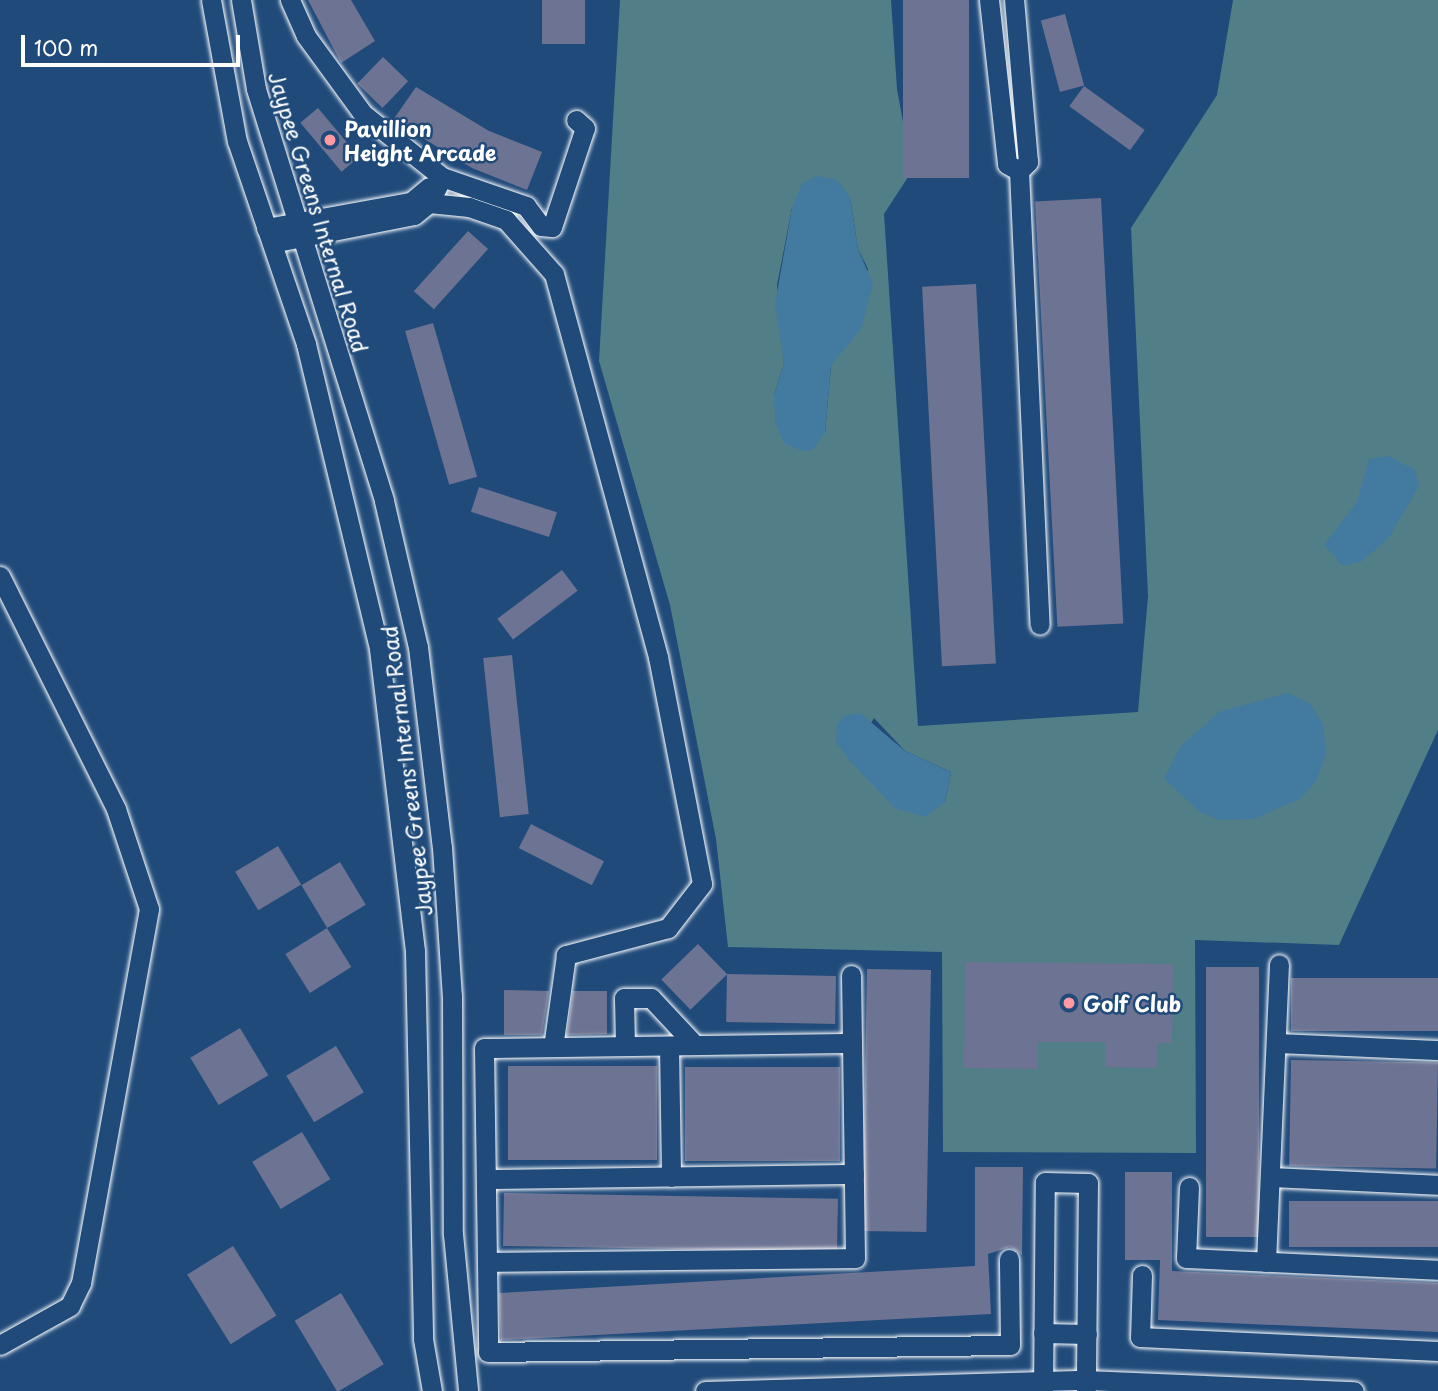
<!DOCTYPE html>
<html>
<head>
<meta charset="utf-8">
<style>
  body { margin:0 }
  #map { position:relative; width:1438px; height:1391px; overflow:hidden; background:#1f4a7a; font-family:"Playpen Sans",sans-serif }
  div>[style] { position:absolute }
  .green>* { inset:0; background:#517e87 }
  .water>* { inset:0; background:#437aa0 }
  .building>* { inset:0; background:#6d7392; transform-origin:0 0 }
  .roads { filter:drop-shadow(0 0 2px #fff) drop-shadow(0 0 2px #fff) }
  .minor>* { height:19px; margin:-9.5px; padding:0 9.5px; transform-origin:9.5px; border-radius:9.5px; background:#1f4a7a }
  .dots>* { width:19px; height:19px; translate:-50% -50%; box-sizing:border-box; border:4px solid #1f4a7a; border-radius:50% }
  span { translate:-50% -50%; white-space:nowrap; text-align:center; line-height:1.15; -webkit-text-stroke:5px #1f4a7a; paint-order:stroke }
  .poi-label { font-size:21px; color:#fff; font-weight:700 }
  .left { translate:0 -50%; text-align:left }
  .street-label { font-size:21px; color:#fff }
  .scale { position:absolute; left:21px; top:35px; width:219px; height:32px; box-sizing:border-box; border:4px solid #fff; border-top:0; padding-left:9px; font-size:21px; line-height:24px; white-space:nowrap; color:#fff; -webkit-text-stroke:5px #1f4a7a; paint-order:stroke }
</style>
</head>
<body>
<div id="map">
  <div class="green">
    <i style="clip-path:polygon(evenodd,620px 0,891px 0,897px 89px,912px 171px,884px 214px,918px 726px,1138px 712px,1148px 596px,1131px 228px,1217px 95px,1233px 0,1438px 0,1438px 730px,1339px 945px,1195px 940px,1196px 1153px,943px 1152px,942px 952px,728px 947px,716px 839px,670px 605px,599px 361px,620px 0,850px 197px,858px 249px,868px 269px,831px 365px,825px 433px,774px 395px,784px 364px,777px 285px,792px 208px,850px 197px,620px 0,874px 718px,905px 751px,951px 772px,945px 802px,866px 776px,849px 760px,874px 718px)"></i>
  </div>
  <div class="water">
    <i style="clip-path:polygon(816px 176px,837px 180px,850px 197px,858px 249px,873px 284px,861px 329px,831px 365px,825px 433px,812px 450px,802px 451px,784px 443px,775px 422px,774px 395px,784px 364px,775px 304px,792px 208px,802px 184px)"></i>
    <i style="clip-path:polygon(1388px 456px,1415px 470px,1419px 486px,1388px 539px,1362px 561px,1343px 566px,1324px 545px,1357px 502px,1369px 459px)"></i>
    <i style="clip-path:polygon(1288px 693px,1310px 704px,1323px 724px,1326px 754px,1316px 781px,1300px 799px,1253px 819px,1220px 820px,1200px 812px,1164px 779px,1180px 747px,1219px 712px)"></i>
    <i style="clip-path:polygon(860px 713px,905px 751px,951px 772px,945px 802px,925px 817px,895px 808px,849px 760px,836px 742px,837px 725px,844px 716px)"></i>
  </div>
  <div class="building">
    <i style="clip-path:polygon(308px 0,351px 0,375px 41px,341px 63px)"></i>
    <i style="left:542px;top:0;width:43px;height:44px"></i>
    <i style="left:903px;top:0;width:66px;height:178px"></i>
    <i style="left:1065px;top:14px;width:74px;height:25px;rotate:75deg"></i>
    <i style="left:383px;top:57px;width:35px;height:37px;rotate:44deg"></i>
    <i style="left:1084px;top:86px;width:75px;height:25px;rotate:36deg"></i>
    <i style="clip-path:polygon(416px 87px,489px 131px,542px 152px,527px 190px,472px 168px,393px 120px)"></i>
    <i style="left:318px;top:108px;width:64px;height:23px;rotate:50deg"></i>
    <i style="left:1101px;top:198px;width:426px;height:66px;rotate:87deg"></i>
    <i style="left:468px;top:231px;width:27px;height:81px;rotate:42deg"></i>
    <i style="left:976px;top:284px;width:380px;height:54px;rotate:87deg"></i>
    <i style="left:433px;top:323px;width:160px;height:29px;rotate:74deg"></i>
    <i style="left:479px;top:487px;width:82px;height:26px;rotate:18deg"></i>
    <i style="left:562px;top:570px;width:26px;height:81px;rotate:53deg"></i>
    <i style="left:512px;top:655px;width:160px;height:29px;rotate:84deg"></i>
    <i style="left:531px;top:824px;width:82px;height:27px;rotate:27deg"></i>
    <i style="left:278px;top:846px;width:45px;height:50px;rotate:59deg"></i>
    <i style="left:340px;top:862px;width:50px;height:45px;rotate:59deg"></i>
    <i style="left:327px;top:928px;width:46px;height:49px;rotate:58deg"></i>
    <i style="left:698px;top:944px;width:42px;height:51px;rotate:46deg"></i>
    <i style="clip-path:polygon(965px 962px,1173px 964px,1172px 1043px,1157px 1043px,1157px 1068px,1105px 1067px,1105px 1042px,1038px 1042px,1038px 1069px,964px 1068px)"></i>
    <i style="left:1206px;top:967px;width:53px;height:270px"></i>
    <i style="left:867px;top:969px;width:64px;height:262px;rotate:1deg"></i>
    <i style="left:727px;top:974px;width:109px;height:48px;rotate:1deg"></i>
    <i style="left:1291px;top:978px;width:147px;height:53px"></i>
    <i style="clip-path:polygon(504px 990px,549px 991px,542px 1035px,504px 1035px)"></i>
    <i style="clip-path:polygon(573px 991px,607px 991px,607px 1034px,567px 1035px)"></i>
    <i style="left:240px;top:1028px;width:55px;height:58px;rotate:59deg"></i>
    <i style="left:336px;top:1046px;width:54px;height:58px;rotate:59deg"></i>
    <i style="left:1291px;top:1060px;width:147px;height:106px;rotate:1deg"></i>
    <i style="left:508px;top:1066px;width:149px;height:94px"></i>
    <i style="left:685px;top:1067px;width:155px;height:94px"></i>
    <i style="left:302px;top:1132px;width:55px;height:58px;rotate:59deg"></i>
    <i style="clip-path:polygon(975px 1167px,1023px 1167px,1022px 1255px,1010px 1247px,988px 1254px,991px 1314px,501px 1340px,499px 1293px,975px 1266px)"></i>
    <i style="clip-path:polygon(1125px 1172px,1172px 1172px,1172px 1271px,1438px 1283px,1438px 1332px,1158px 1320px,1160px 1260px,1125px 1260px)"></i>
    <i style="left:504px;top:1193px;width:334px;height:53px;rotate:1deg"></i>
    <i style="left:1289px;top:1201px;width:149px;height:46px"></i>
    <i style="left:233px;top:1246px;width:82px;height:54px;rotate:58deg"></i>
    <i style="left:341px;top:1293px;width:83px;height:54px;rotate:59deg"></i>
  </div>
  <div class="roads">
    <div class="minor">
      <i style="left:211px;top:0;width:143px;rotate:79.6deg"></i>
      <i style="left:237px;top:141px;width:214px;rotate:71.2deg"></i>
      <i style="left:306px;top:344px;width:314px;rotate:76.5deg"></i>
      <i style="left:379px;top:649px;width:304px;rotate:83.2deg"></i>
      <i style="left:415px;top:951px;width:388px;rotate:88.8deg"></i>
      <i style="left:423px;top:1339px;width:53px;rotate:80.2deg"></i>
      <i style="left:241px;top:0;width:90px;rotate:80.4deg"></i>
      <i style="left:256px;top:89px;width:431px;rotate:72.7deg"></i>
      <i style="left:384px;top:501px;width:150px;rotate:76.9deg"></i>
      <i style="left:418px;top:647px;width:201px;rotate:83.2deg"></i>
      <i style="left:442px;top:847px;width:149px;rotate:86.2deg"></i>
      <i style="left:452px;top:996px;width:238px;rotate:89.8deg"></i>
      <i style="left:453px;top:1234px;width:158px;rotate:84.5deg"></i>
      <i style="left:290px;top:0;width:39px;rotate:66deg"></i>
      <i style="left:306px;top:36px;width:97px;rotate:53.8deg"></i>
      <i style="left:363px;top:114px;width:101px;rotate:38.6deg"></i>
      <i style="left:989px;top:0;width:165px;rotate:83.7deg"></i>
      <i style="left:1007px;top:164px;width:14px;rotate:30deg"></i>
      <i style="left:1019px;top:171px;width:13px;rotate:-45deg"></i>
      <i style="left:1028px;top:162px;width:163px;rotate:-94.9deg"></i>
      <i style="left:1019px;top:171px;width:454px;rotate:87.4deg"></i>
      <i style="left:429px;top:203px;width:40px;rotate:5.7deg"></i>
      <i style="left:469px;top:207px;width:39px;rotate:19deg"></i>
      <i style="left:506px;top:220px;width:72px;rotate:48.4deg"></i>
      <i style="left:554px;top:274px;width:397px;rotate:74.8deg"></i>
      <i style="left:658px;top:657px;width:231px;rotate:79deg"></i>
      <i style="left:702px;top:884px;width:56px;rotate:127.7deg"></i>
      <i style="left:668px;top:928px;width:106px;rotate:165.2deg"></i>
      <i style="left:566px;top:955px;width:93px;rotate:98deg"></i>
      <i style="left:266px;top:228px;width:147px;rotate:-10.2deg"></i>
      <i style="left:411px;top:202px;width:23px;rotate:-40deg"></i>
      <i style="left:272px;top:243px;width:145px;rotate:-11.2deg"></i>
      <i style="left:414px;top:215px;width:19px;rotate:-39deg"></i>
      <i style="left:429px;top:203px;width:29px;rotate:-63deg"></i>
      <i style="left:442px;top:177px;width:89px;rotate:19deg"></i>
      <i style="left:526px;top:206px;width:25px;rotate:53deg"></i>
      <i style="left:541px;top:226px;width:11px;rotate:5deg"></i>
      <i style="left:552px;top:227px;width:104px;rotate:-71.6deg"></i>
      <i style="left:585px;top:128px;width:12px;rotate:-138deg"></i>
      <i style="left:0;top:576px;width:260px;rotate:63.5deg"></i>
      <i style="left:116px;top:809px;width:105px;rotate:71.7deg"></i>
      <i style="left:149px;top:909px;width:380px;rotate:100.3deg"></i>
      <i style="left:81px;top:1283px;width:25px;rotate:116deg"></i>
      <i style="left:70px;top:1306px;width:80px;rotate:150.9deg"></i>
      <i style="left:852px;top:1043px;width:368px;rotate:179.2deg"></i>
      <i style="left:484px;top:1048px;width:304px;rotate:89.2deg"></i>
      <i style="left:488px;top:1352px;width:522px;rotate:-0.77deg"></i>
      <i style="left:1010px;top:1345px;width:86px;rotate:-90.7deg"></i>
      <i style="left:1276px;top:1043px;width:162px;rotate:2.5deg"></i>
      <i style="left:625px;top:1046px;width:48px;rotate:-91.2deg"></i>
      <i style="left:624px;top:998px;width:27px"></i>
      <i style="left:651px;top:998px;width:64px;rotate:46.9deg"></i>
      <i style="left:669px;top:1046px;width:131px;rotate:89.1deg"></i>
      <i style="left:1270px;top:1177px;width:168px;rotate:2.7deg"></i>
      <i style="left:486px;top:1179px;width:368px;rotate:-0.8deg"></i>
      <i style="left:1189px;top:1187px;width:71px;rotate:92.4deg"></i>
      <i style="left:1186px;top:1258px;width:252px;rotate:2.7deg"></i>
      <i style="left:487px;top:1262px;width:368px;rotate:-0.6deg"></i>
      <i style="left:855px;top:1258px;width:283px;rotate:-90.8deg"></i>
      <i style="left:1266px;top:1262px;width:298px;rotate:-87.5deg"></i>
      <i style="left:1142px;top:1275px;width:62px;rotate:91.8deg"></i>
      <i style="left:1140px;top:1337px;width:298px;rotate:2.7deg"></i>
      <i style="left:1043px;top:1333px;width:44px;rotate:1.3deg"></i>
      <i style="left:705px;top:1391px;width:381px;rotate:-1.7deg"></i>
      <i style="left:1086px;top:1380px;width:268px;rotate:2.4deg"></i>
      <i style="left:1043px;top:1391px;width:209px;rotate:-89.5deg"></i>
      <i style="left:1045px;top:1182px;width:43px;rotate:1.3deg"></i>
      <i style="left:1088px;top:1183px;width:208px;rotate:90.6deg"></i>
    </div>
  </div>
  <div class="dots">
    <i style="left:330px;top:140px;background:#ff9aa2"></i>
    <i style="left:1069px;top:1003px;background:#ff9aa2"></i>
  </div>
  <div class="poi-label">
    <span class="left" style="left:344px;top:140px">Pavillion<br>Height Arcade</span>
    <span class="left" style="left:1083px;top:1003px">Golf Club</span>
  </div>
  <div class="street-label">
    <span style="left:319px;top:212px;rotate:73deg">Jaypee Greens Internal Road</span>
    <span style="left:406px;top:771px;rotate:-97deg">Jaypee Greens Internal Road</span>
  </div>
  <div class="scale">100 m</div>
</div>
</body>
</html>
